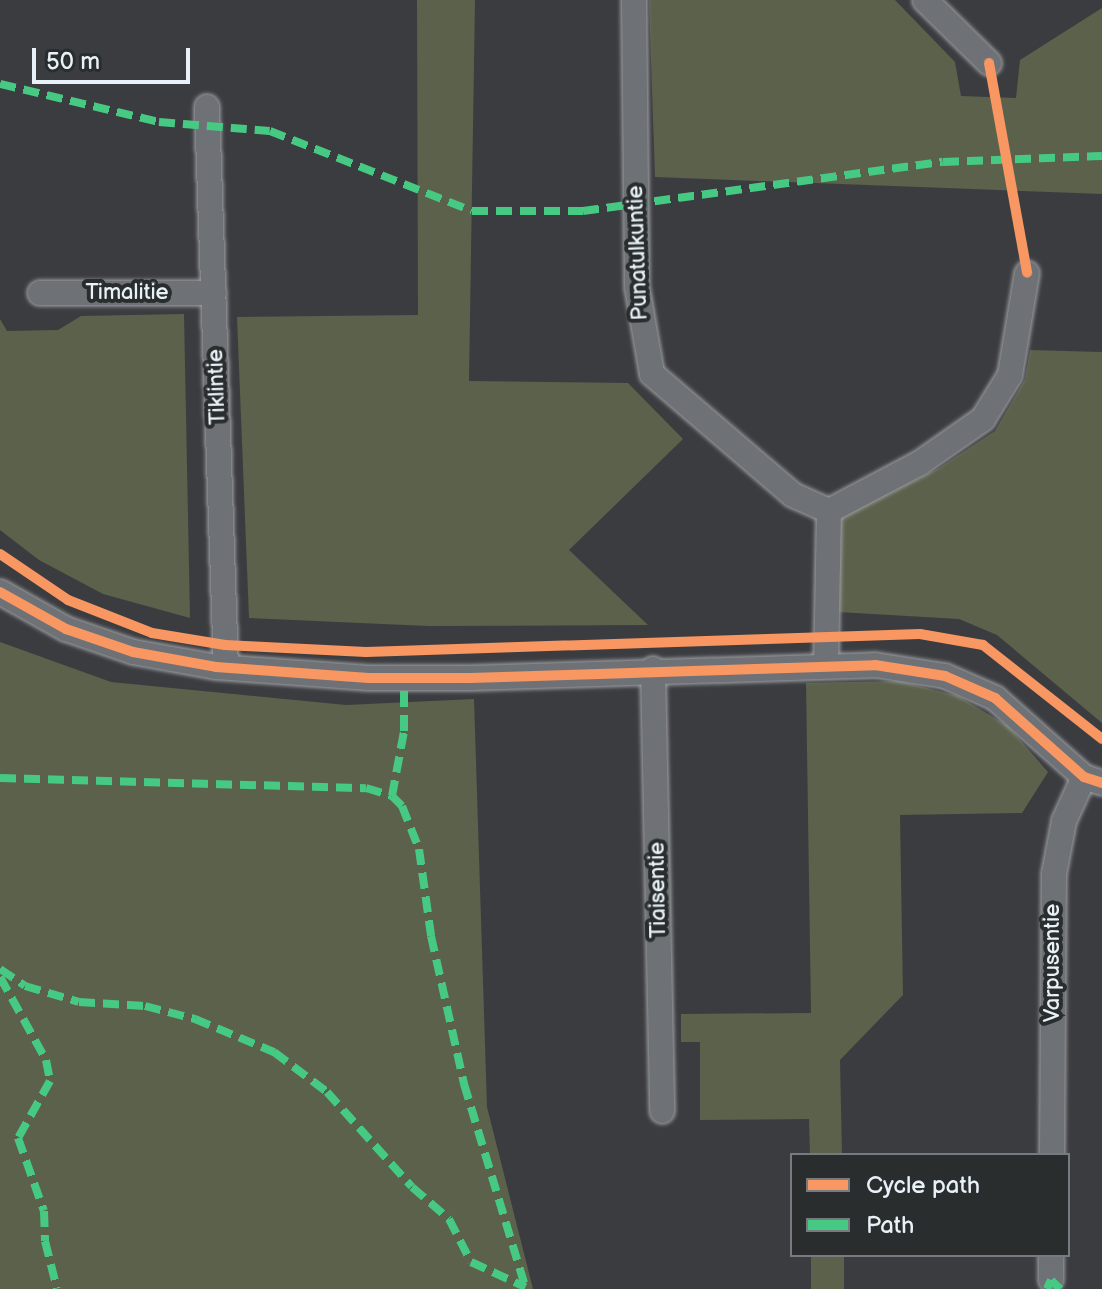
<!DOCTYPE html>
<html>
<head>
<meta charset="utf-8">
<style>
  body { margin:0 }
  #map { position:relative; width:1102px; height:1289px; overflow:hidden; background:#3b3c40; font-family:"Balsamiq Sans",sans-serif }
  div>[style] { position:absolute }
  .green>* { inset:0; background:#5b614b; transform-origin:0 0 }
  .roads { filter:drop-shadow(0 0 2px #9d9fa2) drop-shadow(0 0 2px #9d9fa2) }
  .minor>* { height:24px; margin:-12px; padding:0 12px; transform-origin:12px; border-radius:12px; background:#6e7276 }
  .quiet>* { height:8px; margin-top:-4px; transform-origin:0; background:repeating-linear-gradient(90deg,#46c982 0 16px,transparent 0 24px) }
  .cycleway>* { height:10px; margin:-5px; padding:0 5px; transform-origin:5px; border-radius:5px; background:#f99763 }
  span { translate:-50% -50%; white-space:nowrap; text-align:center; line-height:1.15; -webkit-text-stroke:8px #2a2d2e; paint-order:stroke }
  .street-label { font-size:22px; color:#e8f1f8 }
  .legend { position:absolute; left:790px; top:1153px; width:280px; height:104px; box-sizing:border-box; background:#2a2d2e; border:2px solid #767b7f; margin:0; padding:10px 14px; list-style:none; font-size:24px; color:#e8f1f8 }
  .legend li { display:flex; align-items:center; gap:16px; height:40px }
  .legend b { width:40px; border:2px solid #767b7f }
  .scale { position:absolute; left:32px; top:48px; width:158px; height:36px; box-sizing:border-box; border:4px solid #e8f1f8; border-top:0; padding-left:10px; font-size:24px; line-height:28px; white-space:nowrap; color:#e8f1f8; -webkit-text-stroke:6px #2a2d2e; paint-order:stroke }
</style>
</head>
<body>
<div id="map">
  <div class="green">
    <i style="clip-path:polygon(417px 0,475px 0,469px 381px,628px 383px,683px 439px,569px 550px,648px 625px,428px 626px,249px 618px,237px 317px,418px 315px)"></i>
    <i style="clip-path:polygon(649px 0,895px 0,955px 62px,961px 96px,1016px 98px,1020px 60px,1102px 8px,1102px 194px,655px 177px)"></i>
    <i style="clip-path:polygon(184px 314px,190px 618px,103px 594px,39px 560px,0 530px,0 319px,7px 331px,58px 330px,81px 316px)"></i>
    <i style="clip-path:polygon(1030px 350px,1102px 352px,1102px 723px,997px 635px,959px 619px,838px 612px,840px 517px,939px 468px,995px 431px,1025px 379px)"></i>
    <i style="clip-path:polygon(0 642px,111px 682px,346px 705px,474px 699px,487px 1107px,533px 1289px,0 1289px)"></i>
    <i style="clip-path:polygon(900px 681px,958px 696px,1008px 726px,1048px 772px,1022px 813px,900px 815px,903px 995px,840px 1060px,842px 1155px,810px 1155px,809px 1119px,700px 1120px,700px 1042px,681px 1042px,681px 1014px,811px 1013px,806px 683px)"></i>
    <i style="left:811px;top:1255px;width:33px;height:34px"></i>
  </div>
  <div class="roads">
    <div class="minor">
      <i style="left:634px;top:0;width:287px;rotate:89.4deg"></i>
      <i style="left:637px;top:287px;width:88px;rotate:80.2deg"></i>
      <i style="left:652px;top:374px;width:186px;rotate:40.6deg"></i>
      <i style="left:793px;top:495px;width:39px;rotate:24deg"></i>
      <i style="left:829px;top:511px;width:155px;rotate:91.1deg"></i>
      <i style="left:925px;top:0;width:90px;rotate:44.5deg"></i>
      <i style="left:207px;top:107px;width:560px;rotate:88.06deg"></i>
      <i style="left:40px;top:293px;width:174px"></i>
      <i style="left:829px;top:511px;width:103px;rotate:-27.8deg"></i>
      <i style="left:920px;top:463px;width:77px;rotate:-34.9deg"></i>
      <i style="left:983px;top:419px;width:52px;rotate:-58.5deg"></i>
      <i style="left:1010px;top:375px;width:103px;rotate:-80.5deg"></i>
      <i style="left:0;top:592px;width:76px;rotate:29.3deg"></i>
      <i style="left:66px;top:629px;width:71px;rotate:18.9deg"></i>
      <i style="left:133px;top:652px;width:84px;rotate:10.2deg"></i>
      <i style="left:216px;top:667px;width:153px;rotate:4.1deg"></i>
      <i style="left:369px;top:678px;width:102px"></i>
      <i style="left:471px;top:678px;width:404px;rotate:-1.8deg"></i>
      <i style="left:875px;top:665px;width:71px;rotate:8.9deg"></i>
      <i style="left:945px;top:676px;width:55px;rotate:23.7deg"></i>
      <i style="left:995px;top:698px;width:119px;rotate:41.6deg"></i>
      <i style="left:1084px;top:777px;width:19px;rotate:18deg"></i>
      <i style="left:653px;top:669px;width:442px;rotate:88.8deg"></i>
      <i style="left:1052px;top:1155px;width:281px;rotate:-89.6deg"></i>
      <i style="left:1054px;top:874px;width:54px;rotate:-79.3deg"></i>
      <i style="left:1064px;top:821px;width:48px;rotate:-65.6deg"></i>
      <i style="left:1051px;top:1280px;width:25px;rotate:-90deg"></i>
    </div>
  </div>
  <div class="quiet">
    <i style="left:0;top:84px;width:163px;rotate:13.4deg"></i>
    <i style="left:159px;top:122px;width:111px;rotate:4.6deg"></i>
    <i style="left:270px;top:131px;width:217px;rotate:21.6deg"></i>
    <i style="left:472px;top:211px;width:111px"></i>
    <i style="left:583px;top:211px;width:363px;rotate:-7.8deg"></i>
    <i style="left:943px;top:162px;width:159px;rotate:-2.2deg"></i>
    <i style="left:0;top:778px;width:366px;rotate:1.6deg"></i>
    <i style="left:366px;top:788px;width:27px;rotate:17deg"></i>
    <i style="left:392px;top:796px;width:14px;rotate:45deg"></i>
    <i style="left:402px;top:806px;width:46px;rotate:68.4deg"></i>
    <i style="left:419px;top:849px;width:88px;rotate:82.1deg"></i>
    <i style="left:431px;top:936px;width:152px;rotate:77.4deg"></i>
    <i style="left:464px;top:1084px;width:214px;rotate:73.2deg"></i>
    <i style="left:392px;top:796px;width:66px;rotate:-79.5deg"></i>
    <i style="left:404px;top:731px;width:53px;rotate:-90deg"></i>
    <i style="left:0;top:969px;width:30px;rotate:34deg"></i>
    <i style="left:25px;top:986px;width:56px;rotate:16.5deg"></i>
    <i style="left:79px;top:1002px;width:66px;rotate:3.5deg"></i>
    <i style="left:145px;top:1006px;width:52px;rotate:14.6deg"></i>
    <i style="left:195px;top:1019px;width:86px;rotate:22.7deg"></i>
    <i style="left:274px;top:1052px;width:66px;rotate:37deg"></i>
    <i style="left:327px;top:1092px;width:127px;rotate:48.2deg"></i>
    <i style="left:412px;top:1187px;width:49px;rotate:40.9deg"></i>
    <i style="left:449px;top:1219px;width:48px;rotate:62.9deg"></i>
    <i style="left:471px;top:1262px;width:60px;rotate:24.8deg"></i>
    <i style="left:0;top:977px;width:95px;rotate:61deg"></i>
    <i style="left:46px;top:1060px;width:21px;rotate:79deg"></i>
    <i style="left:50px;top:1081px;width:65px;rotate:119.3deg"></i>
    <i style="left:18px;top:1138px;width:77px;rotate:70.4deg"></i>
    <i style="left:44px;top:1211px;width:30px;rotate:88deg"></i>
    <i style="left:45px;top:1241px;width:49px;rotate:76deg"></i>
    <i style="left:1047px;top:1289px;width:10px;rotate:-66deg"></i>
    <i style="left:1051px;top:1280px;width:13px;rotate:45deg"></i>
  </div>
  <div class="cycleway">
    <i style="left:989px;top:63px;width:213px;rotate:79.7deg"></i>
    <i style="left:0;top:554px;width:82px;rotate:34.1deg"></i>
    <i style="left:68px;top:600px;width:90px;rotate:21.4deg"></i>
    <i style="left:152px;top:633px;width:74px;rotate:9.3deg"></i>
    <i style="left:225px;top:645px;width:141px;rotate:2.8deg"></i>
    <i style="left:366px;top:652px;width:554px;rotate:-1.86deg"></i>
    <i style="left:920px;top:634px;width:64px;rotate:9.9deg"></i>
    <i style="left:983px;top:645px;width:152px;rotate:38.3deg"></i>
    <i style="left:0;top:592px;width:76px;rotate:29.3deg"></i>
    <i style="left:66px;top:629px;width:71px;rotate:18.9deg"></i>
    <i style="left:133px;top:652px;width:84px;rotate:10.2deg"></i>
    <i style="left:216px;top:667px;width:153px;rotate:4.1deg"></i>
    <i style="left:369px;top:678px;width:102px"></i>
    <i style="left:471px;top:678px;width:404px;rotate:-1.8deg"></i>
    <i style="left:875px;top:665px;width:71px;rotate:8.9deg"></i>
    <i style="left:945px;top:676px;width:55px;rotate:23.7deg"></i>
    <i style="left:995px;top:698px;width:119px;rotate:41.6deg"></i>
    <i style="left:1084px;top:777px;width:19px;rotate:18deg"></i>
  </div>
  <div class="street-label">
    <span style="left:638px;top:253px;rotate:-92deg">Punatulkuntie</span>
    <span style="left:127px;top:293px">Timalitie</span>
    <span style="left:217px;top:387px;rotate:-92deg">Tiklintie</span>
    <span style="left:658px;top:890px;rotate:-91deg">Tiaisentie</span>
    <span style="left:1053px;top:963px;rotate:-90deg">Varpusentie</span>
  </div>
  <ul class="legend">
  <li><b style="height:10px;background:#f99763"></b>Cycle path</li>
  <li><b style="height:10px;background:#46c982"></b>Path</li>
  </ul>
  <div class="scale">50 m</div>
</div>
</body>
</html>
